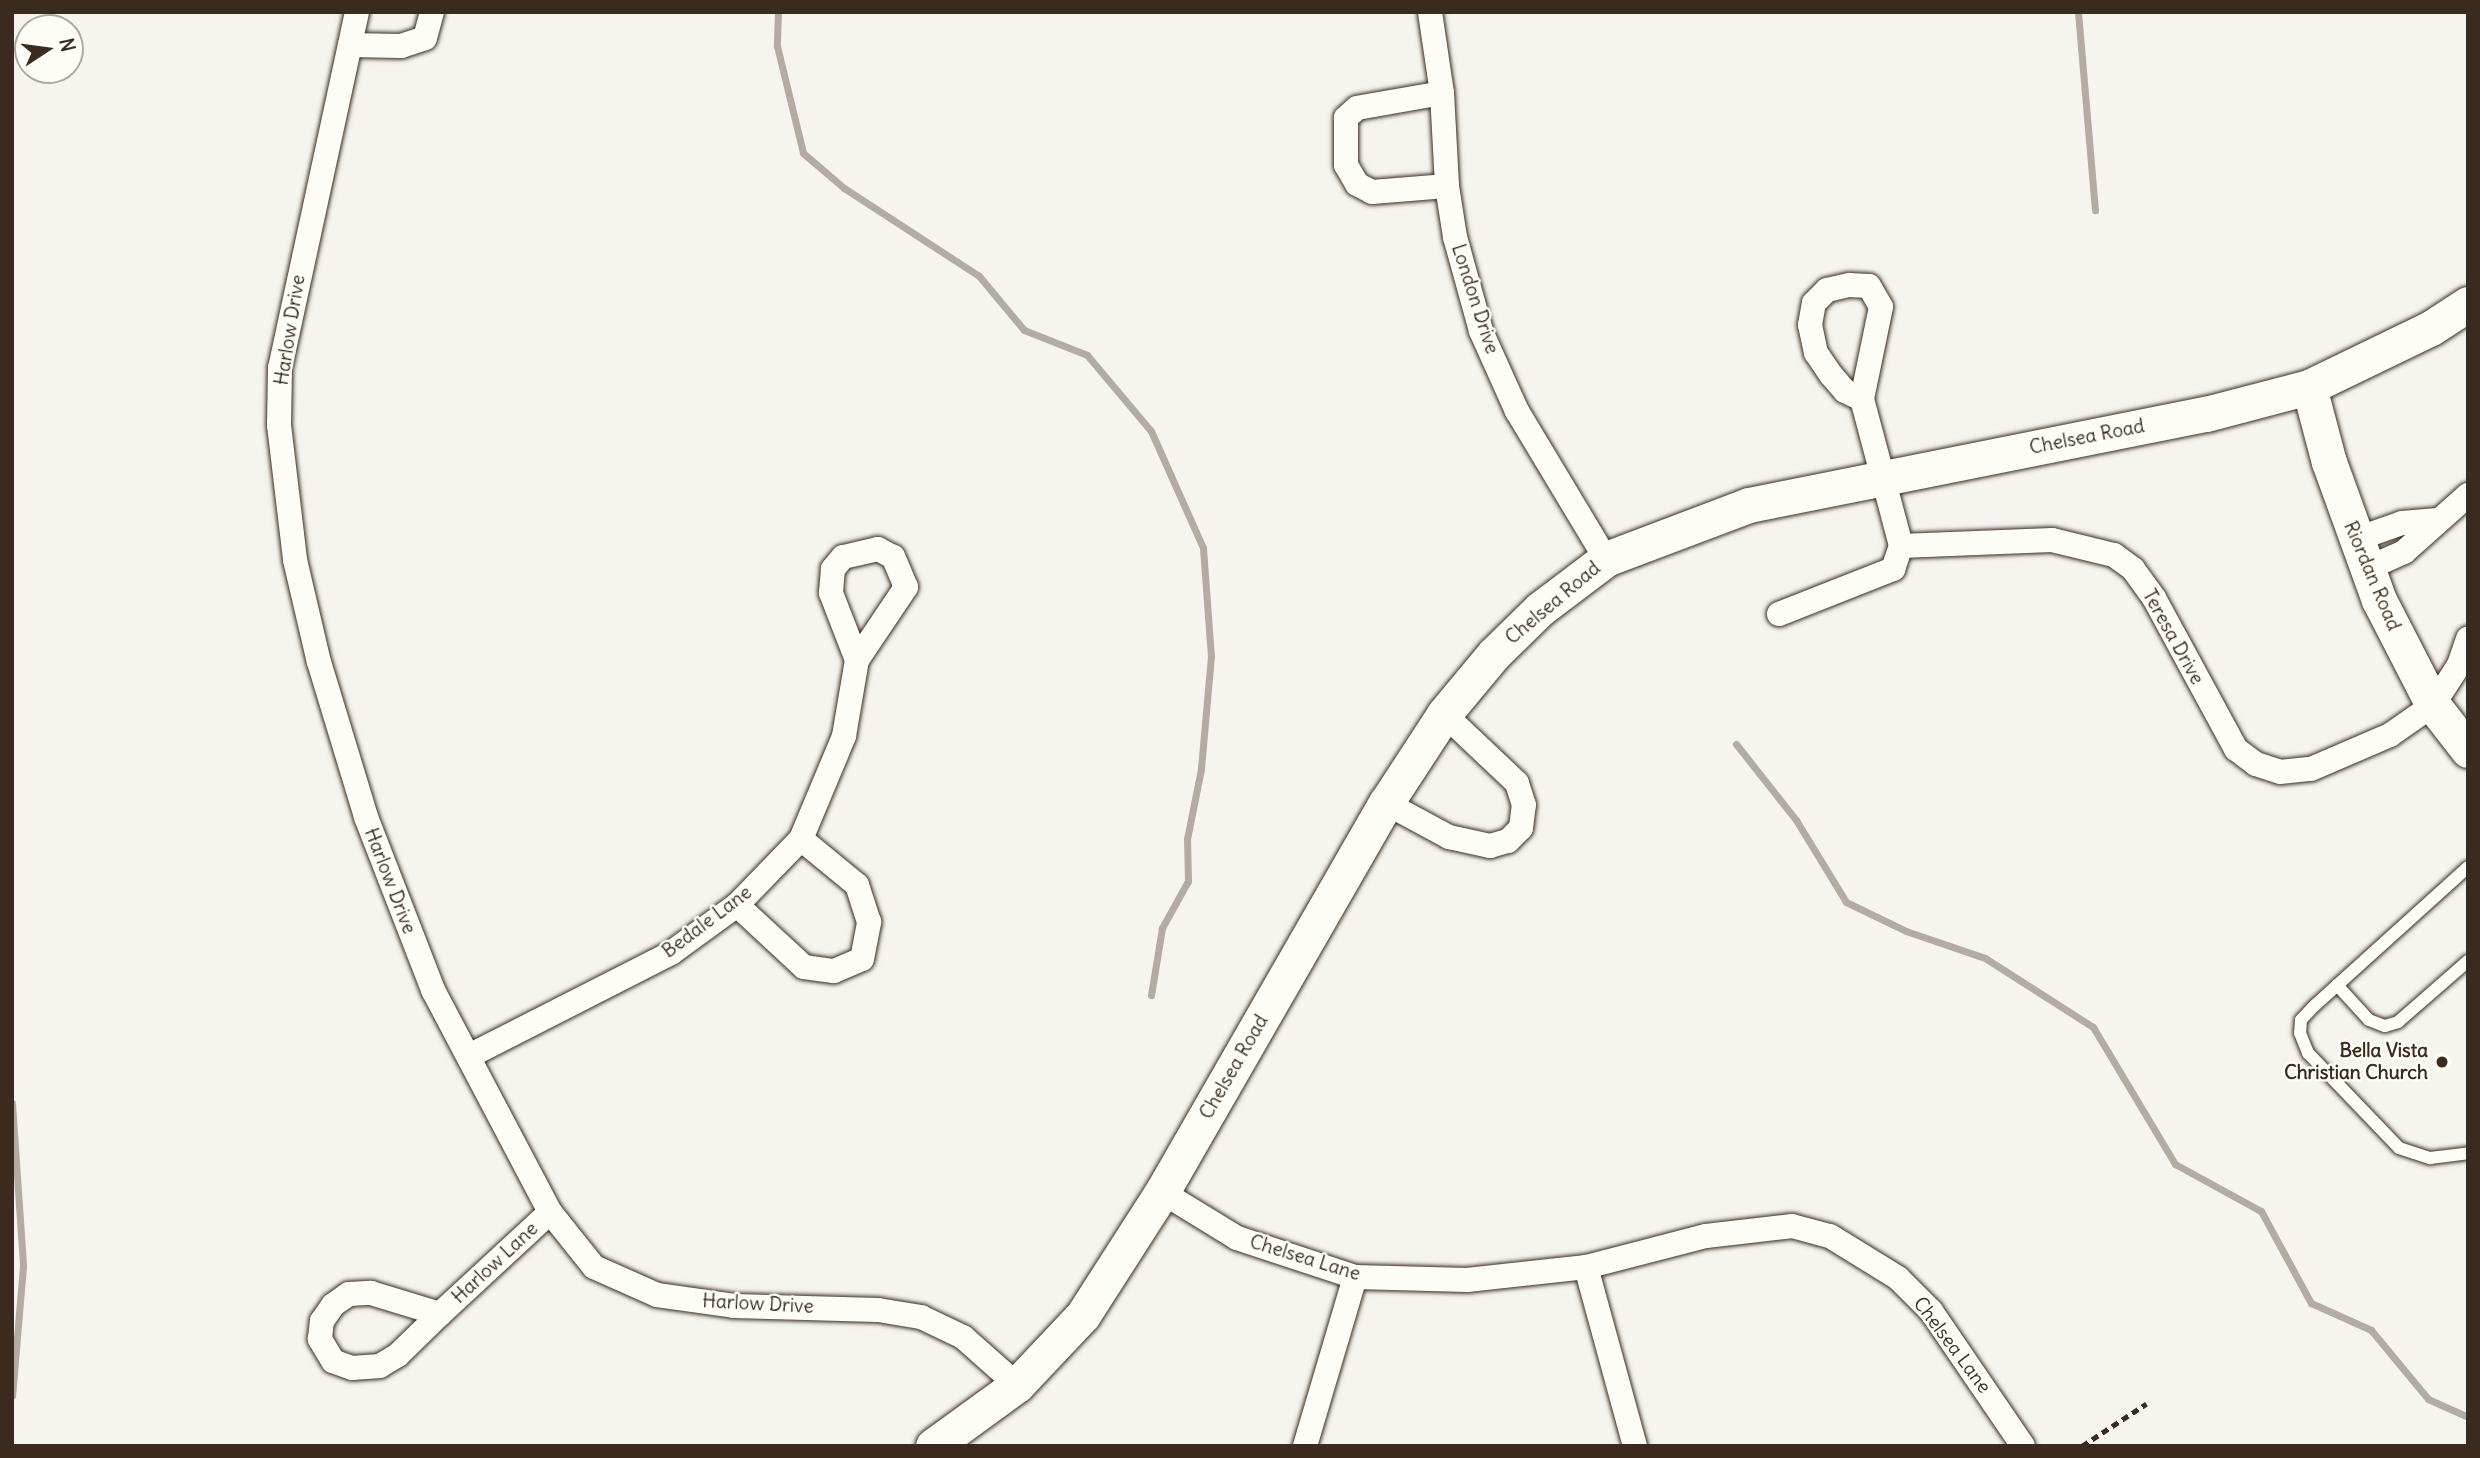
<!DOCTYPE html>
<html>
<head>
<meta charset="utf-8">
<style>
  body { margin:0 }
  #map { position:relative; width:2480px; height:1458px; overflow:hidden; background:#f5f4ee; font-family:Delius,sans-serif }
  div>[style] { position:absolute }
  .stream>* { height:7px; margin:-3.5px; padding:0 3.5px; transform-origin:3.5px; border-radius:3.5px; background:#b4aca4 }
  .path>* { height:4.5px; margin-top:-2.25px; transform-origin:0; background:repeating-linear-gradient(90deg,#3b2a1e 0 7px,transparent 0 12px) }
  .roads { filter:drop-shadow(0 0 2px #3b2a1e) drop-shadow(0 0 2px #3b2a1e) }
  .lane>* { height:12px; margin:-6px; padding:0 6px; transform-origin:6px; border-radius:6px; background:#fdfcf7 }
  .street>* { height:24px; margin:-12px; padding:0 12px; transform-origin:12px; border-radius:12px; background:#fdfcf7 }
  .secondary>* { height:35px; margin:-17.5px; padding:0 17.5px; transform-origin:17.5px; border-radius:17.5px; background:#fdfcf7 }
  .dots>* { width:19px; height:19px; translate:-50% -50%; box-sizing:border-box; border:4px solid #fdfcf7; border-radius:50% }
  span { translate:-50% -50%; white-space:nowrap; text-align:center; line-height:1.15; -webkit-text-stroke:5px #fdfcf7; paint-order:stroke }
  .street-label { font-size:19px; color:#3b2a1e }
  .poi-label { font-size:19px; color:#3b2a1e; font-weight:700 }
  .right { translate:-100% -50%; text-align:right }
  .frame { position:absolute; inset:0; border:14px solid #3b2a1e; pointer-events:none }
  .north { position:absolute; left:14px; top:14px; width:70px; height:70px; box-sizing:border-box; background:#fdfcf7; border:2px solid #afa8a0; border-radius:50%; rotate:77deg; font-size:19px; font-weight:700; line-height:28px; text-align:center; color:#3b2a1e }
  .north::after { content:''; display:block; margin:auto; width:24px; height:32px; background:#3b2a1e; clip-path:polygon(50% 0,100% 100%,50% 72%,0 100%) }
</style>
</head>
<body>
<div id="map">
  <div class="stream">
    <i style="left:778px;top:12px;width:34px;rotate:92deg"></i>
    <i style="left:777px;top:46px;width:110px;rotate:76.3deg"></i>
    <i style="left:803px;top:153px;width:54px;rotate:40.5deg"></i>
    <i style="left:844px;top:188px;width:161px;rotate:33.1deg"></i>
    <i style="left:979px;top:276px;width:70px;rotate:50.2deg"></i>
    <i style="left:1024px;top:330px;width:68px;rotate:21.6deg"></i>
    <i style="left:1087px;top:355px;width:99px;rotate:49.9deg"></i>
    <i style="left:1151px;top:431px;width:128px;rotate:66deg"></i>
    <i style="left:1203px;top:548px;width:108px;rotate:85.8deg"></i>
    <i style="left:1211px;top:656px;width:113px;rotate:95.1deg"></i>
    <i style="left:1201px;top:769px;width:71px;rotate:101.3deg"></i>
    <i style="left:1187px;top:839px;width:42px;rotate:88.6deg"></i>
    <i style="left:1188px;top:881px;width:54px;rotate:119deg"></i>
    <i style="left:1162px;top:928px;width:68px;rotate:99.3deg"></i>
    <i style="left:2078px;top:12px;width:199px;rotate:85.1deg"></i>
    <i style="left:1736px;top:744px;width:97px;rotate:51.7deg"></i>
    <i style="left:1796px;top:820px;width:96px;rotate:58.6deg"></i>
    <i style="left:1846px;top:902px;width:67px;rotate:25.8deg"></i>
    <i style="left:1906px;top:931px;width:83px;rotate:18.9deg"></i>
    <i style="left:1985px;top:958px;width:128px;rotate:32.6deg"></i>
    <i style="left:2093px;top:1027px;width:160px;rotate:59.1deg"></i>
    <i style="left:2175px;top:1164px;width:98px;rotate:28.7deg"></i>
    <i style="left:2261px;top:1211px;width:105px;rotate:61.5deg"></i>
    <i style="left:2311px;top:1303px;width:66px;rotate:24.2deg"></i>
    <i style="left:2371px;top:1330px;width:89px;rotate:50.4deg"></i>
    <i style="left:2428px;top:1399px;width:44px;rotate:24.2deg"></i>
    <i style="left:12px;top:1103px;width:163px;rotate:86.1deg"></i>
    <i style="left:23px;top:1266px;width:130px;rotate:94.8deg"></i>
  </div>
  <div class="path">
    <i style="left:2082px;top:1446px;width:77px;rotate:-33.3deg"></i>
  </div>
  <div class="roads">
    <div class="lane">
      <i style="left:2468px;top:867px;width:207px;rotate:137.9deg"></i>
      <i style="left:2314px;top:1006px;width:19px;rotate:133deg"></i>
      <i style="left:2301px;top:1020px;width:13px;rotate:94deg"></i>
      <i style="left:2300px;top:1033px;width:22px;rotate:68deg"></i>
      <i style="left:2308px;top:1053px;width:132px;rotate:46.2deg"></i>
      <i style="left:2399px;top:1148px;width:33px;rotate:18deg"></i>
      <i style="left:2430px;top:1158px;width:38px;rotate:-7deg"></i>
      <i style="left:2337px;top:985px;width:47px;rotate:47.6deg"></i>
      <i style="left:2369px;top:1020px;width:17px;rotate:21deg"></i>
      <i style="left:2385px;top:1026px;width:14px;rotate:-17deg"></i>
      <i style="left:2398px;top:1022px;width:93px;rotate:-41.1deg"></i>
    </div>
    <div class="street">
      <i style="left:357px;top:12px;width:364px;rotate:102.2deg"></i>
      <i style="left:280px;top:368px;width:57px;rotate:91deg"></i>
      <i style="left:279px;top:425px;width:136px;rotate:83.2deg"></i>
      <i style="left:295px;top:560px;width:105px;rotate:76.8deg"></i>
      <i style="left:319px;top:662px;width:162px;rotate:73.1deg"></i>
      <i style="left:366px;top:817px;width:186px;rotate:68.8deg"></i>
      <i style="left:433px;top:990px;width:251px;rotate:62.2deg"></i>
      <i style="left:550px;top:1212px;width:70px;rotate:51.3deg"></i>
      <i style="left:594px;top:1267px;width:69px;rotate:24deg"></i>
      <i style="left:657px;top:1295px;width:78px;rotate:8.1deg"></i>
      <i style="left:734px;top:1306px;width:144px;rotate:1.6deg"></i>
      <i style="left:878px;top:1310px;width:44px;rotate:9.2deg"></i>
      <i style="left:921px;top:1317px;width:47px;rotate:25.5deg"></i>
      <i style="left:963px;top:1337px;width:72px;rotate:41.6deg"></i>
      <i style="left:1430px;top:12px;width:82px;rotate:81.6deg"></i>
      <i style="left:1442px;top:93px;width:93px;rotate:86.9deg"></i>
      <i style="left:1447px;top:186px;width:52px;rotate:81.1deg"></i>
      <i style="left:1455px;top:237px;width:98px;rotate:74.5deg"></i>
      <i style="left:1481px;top:331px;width:88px;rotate:65.8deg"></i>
      <i style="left:1517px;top:411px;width:173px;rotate:59deg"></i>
      <i style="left:350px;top:45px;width:51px;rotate:1.1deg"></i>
      <i style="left:401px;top:46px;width:25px;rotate:-18deg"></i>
      <i style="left:425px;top:38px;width:27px;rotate:-75deg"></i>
      <i style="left:1442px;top:93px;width:86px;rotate:170deg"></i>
      <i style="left:1357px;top:108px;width:15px;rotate:138deg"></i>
      <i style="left:1346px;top:118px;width:47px;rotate:90deg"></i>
      <i style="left:1346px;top:165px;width:22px;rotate:60deg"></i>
      <i style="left:1357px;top:184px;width:17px;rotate:28deg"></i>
      <i style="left:1372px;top:192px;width:75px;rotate:-4.6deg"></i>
      <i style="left:1862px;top:399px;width:19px;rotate:-155deg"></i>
      <i style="left:1845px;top:391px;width:21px;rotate:-131deg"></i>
      <i style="left:1831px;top:375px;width:27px;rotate:-124deg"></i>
      <i style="left:1816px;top:353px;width:29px;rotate:-102deg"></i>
      <i style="left:1810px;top:325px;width:22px;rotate:-80deg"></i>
      <i style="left:1814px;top:303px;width:18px;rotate:-45deg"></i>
      <i style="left:1827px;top:290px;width:23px;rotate:-13deg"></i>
      <i style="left:1849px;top:285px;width:20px;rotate:3deg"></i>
      <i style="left:1869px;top:286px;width:24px;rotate:60deg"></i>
      <i style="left:1881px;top:307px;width:94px;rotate:101.7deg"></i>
      <i style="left:1862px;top:399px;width:152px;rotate:75.1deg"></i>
      <i style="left:2354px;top:540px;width:51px;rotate:-19.5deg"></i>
      <i style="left:2402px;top:523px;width:36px;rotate:-5deg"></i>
      <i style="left:1901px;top:546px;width:151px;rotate:-2.3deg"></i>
      <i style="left:2052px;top:540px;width:64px;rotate:13.6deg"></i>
      <i style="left:2114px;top:555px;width:24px;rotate:36deg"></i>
      <i style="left:2133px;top:569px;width:36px;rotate:54deg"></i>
      <i style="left:2154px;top:598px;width:172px;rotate:61.5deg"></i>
      <i style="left:2236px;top:749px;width:25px;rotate:37deg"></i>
      <i style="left:2256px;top:764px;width:25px;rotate:18deg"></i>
      <i style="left:2280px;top:772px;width:31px;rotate:-6deg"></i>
      <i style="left:2311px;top:769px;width:86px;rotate:-23.3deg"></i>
      <i style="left:2390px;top:735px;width:52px;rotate:-34.9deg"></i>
      <i style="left:2433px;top:705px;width:48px;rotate:-57deg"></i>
      <i style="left:2459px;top:665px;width:28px;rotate:-71deg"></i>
      <i style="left:2366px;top:569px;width:42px;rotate:-24.1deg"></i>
      <i style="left:2404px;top:552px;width:86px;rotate:-41.7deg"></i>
      <i style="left:1779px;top:614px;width:123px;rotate:-21.5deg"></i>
      <i style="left:1893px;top:569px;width:24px;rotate:-71deg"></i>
      <i style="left:1386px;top:803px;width:72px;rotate:28.4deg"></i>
      <i style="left:1449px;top:837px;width:42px;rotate:12.4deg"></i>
      <i style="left:1490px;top:846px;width:19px;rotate:-16deg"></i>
      <i style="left:1508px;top:841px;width:18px;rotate:-45deg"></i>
      <i style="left:1521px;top:828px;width:23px;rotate:-83deg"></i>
      <i style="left:1524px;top:805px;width:23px;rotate:-108deg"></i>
      <i style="left:1517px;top:783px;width:100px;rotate:-136.6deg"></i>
      <i style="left:737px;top:905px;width:91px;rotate:42.8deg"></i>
      <i style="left:804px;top:967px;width:30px;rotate:8deg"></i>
      <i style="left:834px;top:971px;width:30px;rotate:-23deg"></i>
      <i style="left:862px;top:959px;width:38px;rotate:-79deg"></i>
      <i style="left:869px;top:922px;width:39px;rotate:-108deg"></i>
      <i style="left:857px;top:885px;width:72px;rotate:-140.6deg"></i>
      <i style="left:471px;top:1055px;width:225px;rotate:-27deg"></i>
      <i style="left:671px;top:953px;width:82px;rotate:-36deg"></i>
      <i style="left:737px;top:905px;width:92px;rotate:-45.9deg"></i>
      <i style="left:801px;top:839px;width:112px;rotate:-67.3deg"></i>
      <i style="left:844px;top:736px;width:77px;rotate:-80.3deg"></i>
      <i style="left:857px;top:660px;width:88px;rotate:-56.1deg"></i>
      <i style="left:906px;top:587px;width:33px;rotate:-113deg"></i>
      <i style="left:893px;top:557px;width:17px;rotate:-152deg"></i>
      <i style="left:878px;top:549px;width:36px;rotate:167deg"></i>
      <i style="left:843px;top:557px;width:16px;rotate:130deg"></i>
      <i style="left:833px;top:569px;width:24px;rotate:95deg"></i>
      <i style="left:831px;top:593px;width:72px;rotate:68.8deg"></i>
      <i style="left:1162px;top:1192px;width:88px;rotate:31.5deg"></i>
      <i style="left:1237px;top:1238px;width:124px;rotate:18.3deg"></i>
      <i style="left:1355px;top:1277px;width:112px;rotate:1.5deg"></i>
      <i style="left:1467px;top:1280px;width:120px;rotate:-6.2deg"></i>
      <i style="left:1586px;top:1267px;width:124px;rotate:-14.5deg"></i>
      <i style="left:1706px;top:1236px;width:87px;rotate:-6.6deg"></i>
      <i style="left:1792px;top:1226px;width:39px;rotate:15deg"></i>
      <i style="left:1830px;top:1236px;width:80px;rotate:31.7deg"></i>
      <i style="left:1898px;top:1278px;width:47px;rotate:45deg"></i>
      <i style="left:1931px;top:1311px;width:163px;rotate:55.7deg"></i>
      <i style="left:1586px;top:1267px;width:186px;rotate:74.7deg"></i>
      <i style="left:440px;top:1314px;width:59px;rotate:135.7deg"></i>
      <i style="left:398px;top:1355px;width:21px;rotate:149deg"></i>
      <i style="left:380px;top:1366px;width:28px;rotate:176deg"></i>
      <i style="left:352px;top:1368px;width:20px;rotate:-160deg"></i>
      <i style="left:333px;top:1361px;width:26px;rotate:-121deg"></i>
      <i style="left:320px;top:1339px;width:18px;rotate:-84deg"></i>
      <i style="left:322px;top:1321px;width:19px;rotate:-55deg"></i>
      <i style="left:333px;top:1305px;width:19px;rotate:-35deg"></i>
      <i style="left:349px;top:1294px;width:22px;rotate:-3deg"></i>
      <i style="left:371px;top:1293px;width:72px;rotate:16.9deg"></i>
      <i style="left:440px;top:1314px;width:150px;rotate:-42.8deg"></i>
      <i style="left:1305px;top:1446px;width:176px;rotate:-73.5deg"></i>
    </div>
    <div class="secondary">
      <i style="left:2309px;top:387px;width:78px;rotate:75.1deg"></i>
      <i style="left:2329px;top:462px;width:147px;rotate:70.1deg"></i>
      <i style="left:2379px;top:600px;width:118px;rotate:62.8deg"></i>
      <i style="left:2433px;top:705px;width:57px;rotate:52.1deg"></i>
      <i style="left:933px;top:1446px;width:104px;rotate:-36deg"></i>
      <i style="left:1017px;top:1385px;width:96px;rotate:-46.7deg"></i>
      <i style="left:1083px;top:1315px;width:146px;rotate:-57.3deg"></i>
      <i style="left:1162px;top:1192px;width:449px;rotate:-60.1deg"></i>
      <i style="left:1386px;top:803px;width:106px;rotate:-56.9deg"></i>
      <i style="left:1444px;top:714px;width:78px;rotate:-50.2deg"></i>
      <i style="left:1494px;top:654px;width:64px;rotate:-44.4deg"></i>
      <i style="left:1540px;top:609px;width:83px;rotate:-37.1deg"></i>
      <i style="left:1606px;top:559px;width:153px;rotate:-20.7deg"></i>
      <i style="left:1749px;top:505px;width:466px;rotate:-11.3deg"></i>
      <i style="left:2206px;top:414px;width:106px;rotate:-14.7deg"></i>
      <i style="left:2309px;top:387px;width:136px;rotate:-25.8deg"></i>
      <i style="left:2431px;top:328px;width:44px;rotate:-33deg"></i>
    </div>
  </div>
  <div class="dots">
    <i style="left:2442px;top:1062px;background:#3b2a1e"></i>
  </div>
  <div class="street-label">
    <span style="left:1475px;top:299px;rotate:72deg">London Drive</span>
    <span style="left:290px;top:330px;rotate:-81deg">Harlow Drive</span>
    <span style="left:2087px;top:437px;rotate:-11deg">Chelsea Road</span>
    <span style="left:2372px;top:576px;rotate:67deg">Riordan Road</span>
    <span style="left:1553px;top:603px;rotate:-40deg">Chelsea Road</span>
    <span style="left:2173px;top:637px;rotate:61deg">Teresa Drive</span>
    <span style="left:390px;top:881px;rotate:69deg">Harlow Drive</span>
    <span style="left:707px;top:922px;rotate:-37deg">Bedale Lane</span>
    <span style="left:1234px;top:1067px;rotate:-60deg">Chelsea Road</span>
    <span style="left:1305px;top:1258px;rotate:17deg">Chelsea Lane</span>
    <span style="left:495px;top:1263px;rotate:-43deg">Harlow Lane</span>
    <span style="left:758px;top:1304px;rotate:3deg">Harlow Drive</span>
    <span style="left:1952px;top:1345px;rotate:53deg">Chelsea Lane</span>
  </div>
  <div class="poi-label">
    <span class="right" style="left:2428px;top:1062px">Bella Vista<br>Christian Church</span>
  </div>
  <div class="frame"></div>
  <div class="north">N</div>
</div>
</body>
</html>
